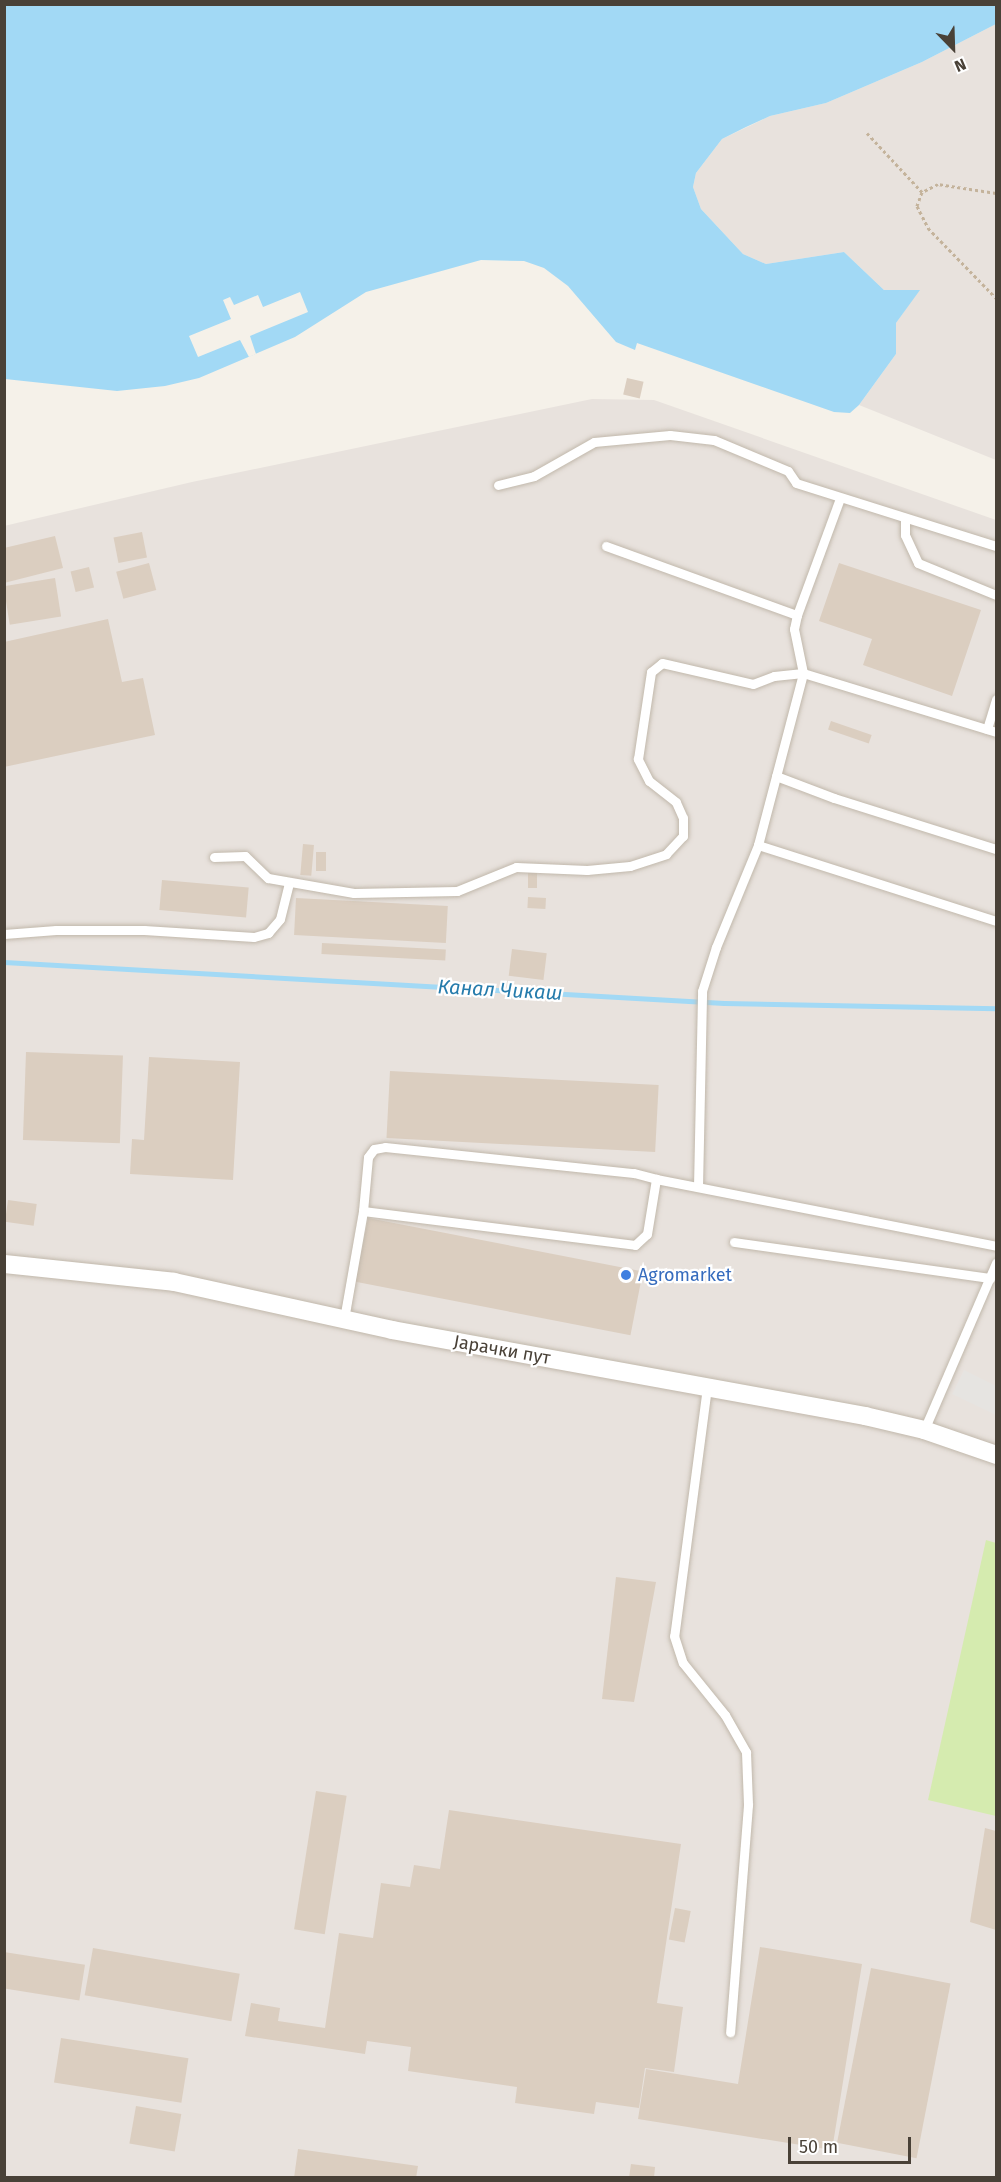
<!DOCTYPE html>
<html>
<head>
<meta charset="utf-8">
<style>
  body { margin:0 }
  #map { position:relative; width:1001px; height:2182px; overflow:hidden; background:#f5f1e9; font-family:"Fira Sans",sans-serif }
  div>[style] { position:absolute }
  .industrial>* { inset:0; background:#e8e2dd }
  .green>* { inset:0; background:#d5ebaf }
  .parking>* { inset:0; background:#e6e4e1 }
  .water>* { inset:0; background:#a2d9f5 }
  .pier>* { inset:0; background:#f5f1e9 }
  .stream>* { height:5px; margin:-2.5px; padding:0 2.5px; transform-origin:2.5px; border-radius:2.5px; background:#a2d9f5 }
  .building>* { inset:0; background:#dbcec0; transform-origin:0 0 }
  .path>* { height:3px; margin-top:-1.5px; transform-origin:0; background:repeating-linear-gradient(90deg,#c4b39b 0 3px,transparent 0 6px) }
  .roads { filter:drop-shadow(0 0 2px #c1b8ab) drop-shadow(0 0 2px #c1b8ab) }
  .service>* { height:9px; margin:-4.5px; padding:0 4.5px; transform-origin:4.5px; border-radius:4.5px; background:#fff }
  .minor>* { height:18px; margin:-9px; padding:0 9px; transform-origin:9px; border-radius:9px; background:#fff }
  .dots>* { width:16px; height:16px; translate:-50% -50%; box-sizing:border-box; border:3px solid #fff; border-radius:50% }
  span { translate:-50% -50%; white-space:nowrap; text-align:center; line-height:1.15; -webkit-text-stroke:4.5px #fff; paint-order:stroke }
  .shop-label { font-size:18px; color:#366cbe }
  .left { translate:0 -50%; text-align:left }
  .street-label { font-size:18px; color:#494137 }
  .water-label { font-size:20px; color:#267cac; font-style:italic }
  .frame { position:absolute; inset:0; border:6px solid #494137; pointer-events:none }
  .north { position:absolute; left:923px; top:18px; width:60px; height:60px; -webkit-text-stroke:4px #fff; paint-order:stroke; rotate:157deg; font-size:16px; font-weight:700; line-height:24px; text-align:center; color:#494137 }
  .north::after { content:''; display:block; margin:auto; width:21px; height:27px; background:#494137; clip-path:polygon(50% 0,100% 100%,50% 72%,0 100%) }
  .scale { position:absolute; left:788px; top:2137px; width:123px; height:27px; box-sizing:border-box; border:3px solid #494137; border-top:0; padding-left:8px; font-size:18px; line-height:21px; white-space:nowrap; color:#494137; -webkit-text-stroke:4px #fff; paint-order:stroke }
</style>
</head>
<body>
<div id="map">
  <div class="industrial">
    <i style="clip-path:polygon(996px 24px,996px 460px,859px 405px,896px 354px,896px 323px,919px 290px,884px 290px,844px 252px,766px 264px,743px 254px,701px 209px,693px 187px,696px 173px,722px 139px,770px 116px,826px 103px,922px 62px)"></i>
    <i style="clip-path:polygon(592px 399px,654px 400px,996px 520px,996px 2177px,5px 2177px,4px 526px,192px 482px)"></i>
  </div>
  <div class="green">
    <i style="clip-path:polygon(986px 1540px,996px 1543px,996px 1816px,928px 1800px)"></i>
  </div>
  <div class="parking">
    <i style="clip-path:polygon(964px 1370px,996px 1386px,996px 1415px,952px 1394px)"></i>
  </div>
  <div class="water">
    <i style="clip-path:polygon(5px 5px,996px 5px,996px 24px,922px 62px,826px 103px,770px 116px,746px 127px,722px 139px,696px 173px,693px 187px,701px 209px,743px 254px,766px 264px,844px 252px,884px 290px,920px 290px,896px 323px,896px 354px,859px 405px,850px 413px,834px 412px,637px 343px,635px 350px,616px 342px,568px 286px,544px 268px,524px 261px,481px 260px,366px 292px,295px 337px,199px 378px,165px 386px,117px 391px,5px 379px)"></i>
  </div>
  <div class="pier">
    <i style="clip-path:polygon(300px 292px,308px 312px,250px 336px,256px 354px,249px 357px,240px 340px,198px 357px,189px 336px,231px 319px,223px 300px,230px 297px,234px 305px,258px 295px,263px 307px)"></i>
  </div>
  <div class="stream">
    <i style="left:4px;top:962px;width:721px;rotate:3.26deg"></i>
    <i style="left:724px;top:1003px;width:272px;rotate:1.1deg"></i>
  </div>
  <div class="building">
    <i style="left:627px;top:378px;width:17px;height:17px;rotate:13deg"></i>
    <i style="left:142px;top:532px;width:26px;height:29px;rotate:79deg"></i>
    <i style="clip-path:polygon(55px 536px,63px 568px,4px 583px,4px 548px)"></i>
    <i style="left:149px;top:563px;width:28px;height:34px;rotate:75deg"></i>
    <i style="clip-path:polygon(839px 563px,981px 610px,952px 696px,863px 665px,872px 639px,819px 621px)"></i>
    <i style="left:89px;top:567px;width:21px;height:19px;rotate:76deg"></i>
    <i style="left:55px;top:578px;width:39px;height:52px;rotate:81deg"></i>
    <i style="clip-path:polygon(108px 619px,122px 682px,143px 678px,155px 735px,4px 767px,4px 642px)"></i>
    <i style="left:831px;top:721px;width:43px;height:9px;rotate:19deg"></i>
    <i style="left:303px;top:844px;width:11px;height:31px;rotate:5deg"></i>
    <i style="left:316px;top:852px;width:10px;height:19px"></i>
    <i style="left:528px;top:873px;width:9px;height:15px"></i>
    <i style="left:162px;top:880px;width:87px;height:30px;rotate:5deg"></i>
    <i style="left:528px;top:897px;width:18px;height:11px;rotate:3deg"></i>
    <i style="left:296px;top:898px;width:152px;height:37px;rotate:3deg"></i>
    <i style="left:322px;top:943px;width:124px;height:11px;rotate:3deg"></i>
    <i style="left:512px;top:949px;width:35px;height:27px;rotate:7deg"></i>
    <i style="left:26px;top:1052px;width:97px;height:88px;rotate:2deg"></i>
    <i style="clip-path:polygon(149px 1057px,240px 1062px,233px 1180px,130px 1174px,132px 1139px,144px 1140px)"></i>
    <i style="left:390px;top:1071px;width:269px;height:67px;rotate:3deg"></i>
    <i style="left:8px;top:1200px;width:29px;height:22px;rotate:8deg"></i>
    <i style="left:368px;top:1218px;width:280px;height:65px;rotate:11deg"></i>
    <i style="clip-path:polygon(616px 1577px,656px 1582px,634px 1702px,602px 1699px)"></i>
    <i style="left:316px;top:1791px;width:31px;height:140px;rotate:9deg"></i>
    <i style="clip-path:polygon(449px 1810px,681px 1844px,657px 2003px,683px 2007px,674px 2072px,645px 2068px,639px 2108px,596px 2102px,594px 2114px,515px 2103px,517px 2087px,408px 2071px,411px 2047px,367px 2041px,365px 2054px,245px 2036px,251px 2003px,280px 2008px,278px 2021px,325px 2028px,339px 1933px,373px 1938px,381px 1883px,410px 1887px,414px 1865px,440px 1869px)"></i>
    <i style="clip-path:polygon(985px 1828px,996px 1831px,996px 1930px,970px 1922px)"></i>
    <i style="left:675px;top:1908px;width:16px;height:32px;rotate:11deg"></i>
    <i style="clip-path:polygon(760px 1947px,862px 1964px,832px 2150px,638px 2119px,646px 2069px,738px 2084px)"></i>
    <i style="left:93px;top:1948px;width:149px;height:48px;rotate:10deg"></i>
    <i style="left:4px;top:1952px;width:82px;height:36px;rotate:9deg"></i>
    <i style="left:871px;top:1968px;width:81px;height:178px;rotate:11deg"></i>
    <i style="left:61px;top:2038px;width:129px;height:45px;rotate:9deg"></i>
    <i style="left:136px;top:2106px;width:46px;height:38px;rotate:10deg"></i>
    <i style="clip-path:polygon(298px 2149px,418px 2166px,416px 2178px,294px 2178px)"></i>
    <i style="clip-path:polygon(631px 2164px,655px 2167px,654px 2178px,629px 2178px)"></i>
  </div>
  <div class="path">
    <i style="left:867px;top:133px;width:81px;rotate:47deg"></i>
    <i style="left:996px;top:193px;width:59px;rotate:-171.2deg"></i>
    <i style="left:938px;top:184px;width:18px;rotate:153deg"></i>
    <i style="left:922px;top:192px;width:15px;rotate:110deg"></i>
    <i style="left:917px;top:206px;width:25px;rotate:63deg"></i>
    <i style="left:928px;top:228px;width:98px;rotate:45.8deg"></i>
  </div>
  <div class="roads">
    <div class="service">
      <i style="left:498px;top:485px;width:37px;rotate:-14deg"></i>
      <i style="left:534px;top:476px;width:69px;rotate:-29.5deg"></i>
      <i style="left:594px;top:442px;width:76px;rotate:-5.3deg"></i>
      <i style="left:670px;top:435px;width:44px;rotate:6.5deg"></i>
      <i style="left:714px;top:440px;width:80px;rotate:22.7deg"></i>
      <i style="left:788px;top:471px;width:14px;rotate:56deg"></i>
      <i style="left:796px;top:483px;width:210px;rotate:17.5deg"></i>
      <i style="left:905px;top:519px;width:16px;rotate:90deg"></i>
      <i style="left:905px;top:535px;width:31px;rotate:65deg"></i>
      <i style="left:918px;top:563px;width:84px;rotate:22.3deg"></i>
      <i style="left:606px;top:546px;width:203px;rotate:19.9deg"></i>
      <i style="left:987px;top:729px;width:31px;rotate:-73deg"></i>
      <i style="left:776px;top:776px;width:62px;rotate:20.8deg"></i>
      <i style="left:834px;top:798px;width:170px;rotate:17.5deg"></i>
      <i style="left:758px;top:845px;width:250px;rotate:17.7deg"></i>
      <i style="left:214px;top:857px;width:31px;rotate:-2deg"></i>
      <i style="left:245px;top:856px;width:32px;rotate:44deg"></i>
      <i style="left:268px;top:878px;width:87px;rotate:9.9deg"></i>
      <i style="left:354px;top:893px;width:103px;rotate:-1.1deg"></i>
      <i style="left:457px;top:891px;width:64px;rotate:-22.1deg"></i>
      <i style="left:516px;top:867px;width:71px;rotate:2.4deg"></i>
      <i style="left:587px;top:870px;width:43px;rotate:-5.3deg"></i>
      <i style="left:630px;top:866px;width:38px;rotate:-18deg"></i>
      <i style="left:666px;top:854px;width:25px;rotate:-47deg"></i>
      <i style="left:683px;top:836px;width:18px;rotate:-90deg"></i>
      <i style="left:683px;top:818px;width:17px;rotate:-114deg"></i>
      <i style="left:676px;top:802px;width:34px;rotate:-142deg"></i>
      <i style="left:649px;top:781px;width:25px;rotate:-117deg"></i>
      <i style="left:638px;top:759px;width:88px;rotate:-81.5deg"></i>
      <i style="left:651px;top:672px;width:14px;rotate:-39deg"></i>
      <i style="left:662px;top:663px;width:93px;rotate:13deg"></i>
      <i style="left:753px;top:684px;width:22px;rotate:-21deg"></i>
      <i style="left:774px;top:676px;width:29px;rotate:-6deg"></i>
      <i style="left:803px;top:673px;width:202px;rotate:17deg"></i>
      <i style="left:4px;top:934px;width:52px;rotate:-4.4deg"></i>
      <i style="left:56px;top:930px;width:88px"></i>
      <i style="left:144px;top:930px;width:110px;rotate:3.6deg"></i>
      <i style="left:254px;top:937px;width:15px;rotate:-16deg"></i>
      <i style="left:268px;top:933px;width:18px;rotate:-49deg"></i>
      <i style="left:280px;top:919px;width:37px;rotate:-76deg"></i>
      <i style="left:698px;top:1187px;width:196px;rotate:-88.8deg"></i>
      <i style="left:702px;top:991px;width:46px;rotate:-72.3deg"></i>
      <i style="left:716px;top:947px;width:110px;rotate:-67.6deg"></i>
      <i style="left:758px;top:845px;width:178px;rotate:-75.3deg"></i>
      <i style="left:803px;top:673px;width:45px;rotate:-101.6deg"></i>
      <i style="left:794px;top:629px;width:14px;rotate:-78deg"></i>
      <i style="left:797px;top:615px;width:125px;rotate:-69.8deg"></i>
      <i style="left:363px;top:1211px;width:54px;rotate:-84.7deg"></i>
      <i style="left:368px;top:1157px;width:10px;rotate:-53deg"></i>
      <i style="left:374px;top:1149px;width:11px;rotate:-10deg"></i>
      <i style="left:385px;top:1147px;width:250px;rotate:6deg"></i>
      <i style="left:634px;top:1173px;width:23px;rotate:15deg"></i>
      <i style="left:734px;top:1242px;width:259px;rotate:8deg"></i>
      <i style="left:344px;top:1319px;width:110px;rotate:-80deg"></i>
      <i style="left:363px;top:1211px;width:274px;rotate:7.1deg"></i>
      <i style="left:635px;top:1245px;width:16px;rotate:-43deg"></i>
      <i style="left:647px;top:1234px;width:56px;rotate:-80.7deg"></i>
      <i style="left:656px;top:1179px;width:347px;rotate:11.1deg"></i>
      <i style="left:707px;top:1387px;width:251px;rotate:97.5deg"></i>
      <i style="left:674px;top:1636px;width:28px;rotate:72deg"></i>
      <i style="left:683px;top:1663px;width:67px;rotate:51.1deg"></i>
      <i style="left:725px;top:1715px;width:43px;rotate:60.4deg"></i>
      <i style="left:746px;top:1752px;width:53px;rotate:87.8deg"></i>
      <i style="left:748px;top:1805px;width:228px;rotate:94.5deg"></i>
      <i style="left:924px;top:1430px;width:182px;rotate:-66.7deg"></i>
    </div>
    <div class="minor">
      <i style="left:4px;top:1264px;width:171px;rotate:6deg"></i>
      <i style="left:174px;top:1282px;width:223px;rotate:12.4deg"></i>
      <i style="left:392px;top:1330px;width:481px;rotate:10.3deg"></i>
      <i style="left:865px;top:1416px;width:61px;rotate:13.3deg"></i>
      <i style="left:924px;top:1430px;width:76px;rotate:19.1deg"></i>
    </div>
  </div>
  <div class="dots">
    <i style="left:626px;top:1275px;background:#3f7fe0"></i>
  </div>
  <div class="shop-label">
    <span class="left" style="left:638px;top:1275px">Agromarket</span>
  </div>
  <div class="street-label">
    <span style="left:502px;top:1350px;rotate:10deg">Јарачки пут</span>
  </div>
  <div class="water-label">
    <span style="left:500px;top:990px;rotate:3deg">Канал Чикаш</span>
  </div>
  <div class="frame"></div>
  <div class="north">N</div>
  <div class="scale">50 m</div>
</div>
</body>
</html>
